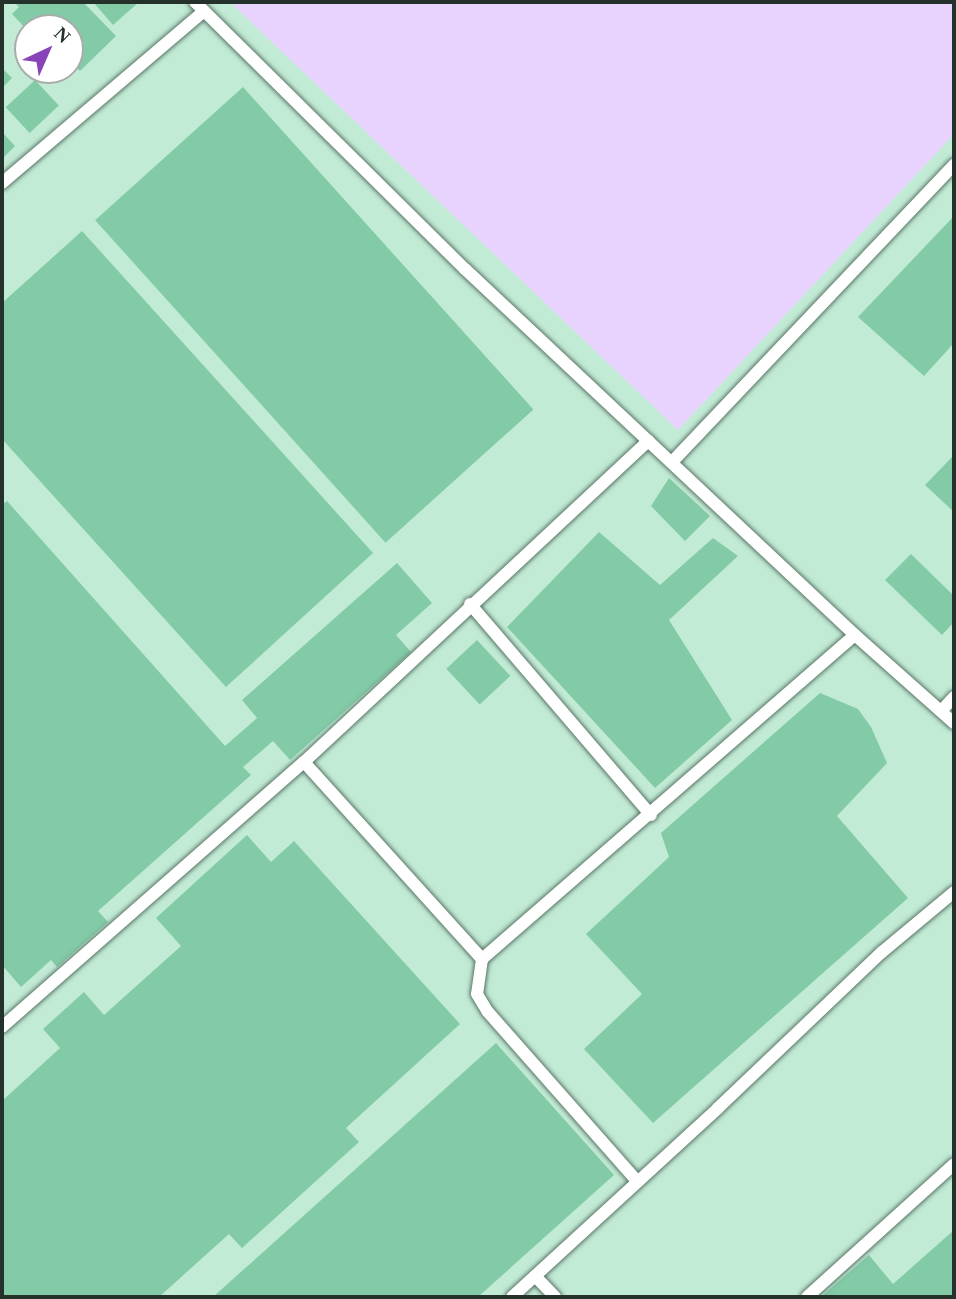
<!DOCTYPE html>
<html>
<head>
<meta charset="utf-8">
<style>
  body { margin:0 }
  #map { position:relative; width:956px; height:1299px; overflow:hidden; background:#d3f3e1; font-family:"Times New Roman",serif }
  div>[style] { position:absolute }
  .built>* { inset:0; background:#c2ebd5 }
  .green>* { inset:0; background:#e8d2fe }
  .building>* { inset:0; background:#83cba7; transform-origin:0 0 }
  .roads { filter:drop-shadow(0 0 2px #5a7768) drop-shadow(0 0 2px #5a7768) }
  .service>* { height:12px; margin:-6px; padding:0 6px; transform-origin:6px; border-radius:6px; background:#fff }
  span { translate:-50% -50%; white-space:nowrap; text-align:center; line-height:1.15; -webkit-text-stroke:6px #fff; paint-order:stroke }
  .frame { position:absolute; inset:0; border:4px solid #25322b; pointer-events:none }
  .north { position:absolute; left:14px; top:14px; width:70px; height:70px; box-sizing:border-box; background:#fff; border:2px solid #a8adaa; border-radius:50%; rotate:44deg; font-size:19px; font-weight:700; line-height:28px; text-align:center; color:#25322b }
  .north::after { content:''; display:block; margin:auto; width:24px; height:32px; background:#8845b9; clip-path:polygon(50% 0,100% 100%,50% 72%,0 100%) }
</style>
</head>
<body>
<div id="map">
  <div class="built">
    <i style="clip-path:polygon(evenodd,2px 2px,230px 2px,678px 430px,954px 134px,954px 1297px,2px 1297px,2px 2px,28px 28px,70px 28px,70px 70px,28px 70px,28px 28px)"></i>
  </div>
  <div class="green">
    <i style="clip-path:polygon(230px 2px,954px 2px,954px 134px,678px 430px)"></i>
  </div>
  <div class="building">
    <i style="clip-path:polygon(14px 2px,83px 2px,116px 36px,80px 71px,70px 61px,70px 28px,28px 28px,28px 31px,12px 14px,19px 7px)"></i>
    <i style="clip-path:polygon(93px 2px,139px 2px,113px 25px)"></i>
    <i style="clip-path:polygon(2px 68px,12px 78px,2px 88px)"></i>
    <i style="left:35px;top:80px;width:35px;height:40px;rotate:47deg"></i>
    <i style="left:243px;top:87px;width:434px;height:199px;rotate:48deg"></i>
    <i style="clip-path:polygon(2px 132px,15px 146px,2px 159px)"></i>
    <i style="clip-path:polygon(954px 216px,954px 343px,924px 376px,858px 317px)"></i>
    <i style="clip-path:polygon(82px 231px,373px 553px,226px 687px,2px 439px,2px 303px)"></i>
    <i style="clip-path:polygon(954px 455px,954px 512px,925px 485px)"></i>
    <i style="clip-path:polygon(669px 478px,710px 516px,685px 541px,651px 506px)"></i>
    <i style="clip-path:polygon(7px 501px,225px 746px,257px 718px,242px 700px,397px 563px,432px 603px,396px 635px,411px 652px,290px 760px,273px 741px,243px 767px,251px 775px,98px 911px,108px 922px,57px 967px,51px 960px,21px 987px,2px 965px,2px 505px)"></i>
    <i style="clip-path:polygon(599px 532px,660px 585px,713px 538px,738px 556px,669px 620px,732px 720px,655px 788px,507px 627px)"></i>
    <i style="clip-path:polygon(911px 554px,954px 596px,954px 622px,942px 635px,885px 580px)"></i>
    <i style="left:477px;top:640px;width:49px;height:42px;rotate:47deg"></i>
    <i style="clip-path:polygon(820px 693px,858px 709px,871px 727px,887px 763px,837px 816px,908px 898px,653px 1123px,584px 1049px,642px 994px,586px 934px,669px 857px,661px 833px)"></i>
    <i style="clip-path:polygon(247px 835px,271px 862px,294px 841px,460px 1024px,346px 1128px,359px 1142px,242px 1248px,229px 1234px,159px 1297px,2px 1297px,2px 1101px,60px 1048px,43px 1029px,84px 992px,104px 1015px,181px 946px,156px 918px)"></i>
    <i style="clip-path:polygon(496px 1043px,614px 1175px,478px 1297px,213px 1297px)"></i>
    <i style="clip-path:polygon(954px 1230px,954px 1297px,821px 1297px,869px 1255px,893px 1284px)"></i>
  </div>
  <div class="roads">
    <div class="service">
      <i style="left:195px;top:2px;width:380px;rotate:44.7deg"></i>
      <i style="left:465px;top:269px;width:535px;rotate:43.18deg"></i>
      <i style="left:855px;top:635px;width:132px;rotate:41.6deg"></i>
      <i style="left:2px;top:183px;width:264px;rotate:-40.4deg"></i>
      <i style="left:672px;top:462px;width:410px;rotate:-46.5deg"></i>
      <i style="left:470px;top:604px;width:278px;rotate:49.4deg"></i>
      <i style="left:941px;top:711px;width:19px;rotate:-47deg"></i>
      <i style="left:304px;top:762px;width:266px;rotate:47.9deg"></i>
      <i style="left:482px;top:959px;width:35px;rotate:98deg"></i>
      <i style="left:477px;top:994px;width:21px;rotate:59deg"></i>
      <i style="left:488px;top:1012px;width:225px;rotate:48.6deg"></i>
      <i style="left:482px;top:959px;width:494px;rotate:-41deg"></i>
      <i style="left:2px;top:1027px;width:402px;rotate:-41.3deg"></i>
      <i style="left:304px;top:762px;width:471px;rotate:-43deg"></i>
      <i style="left:535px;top:1276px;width:29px;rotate:46deg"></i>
      <i style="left:512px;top:1297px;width:280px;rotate:-42.5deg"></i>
      <i style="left:718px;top:1108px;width:226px;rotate:-43.6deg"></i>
      <i style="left:882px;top:952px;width:94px;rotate:-39.8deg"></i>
      <i style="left:807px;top:1297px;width:198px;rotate:-42.1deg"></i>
    </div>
  </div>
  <div class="frame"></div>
  <div class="north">N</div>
</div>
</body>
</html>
